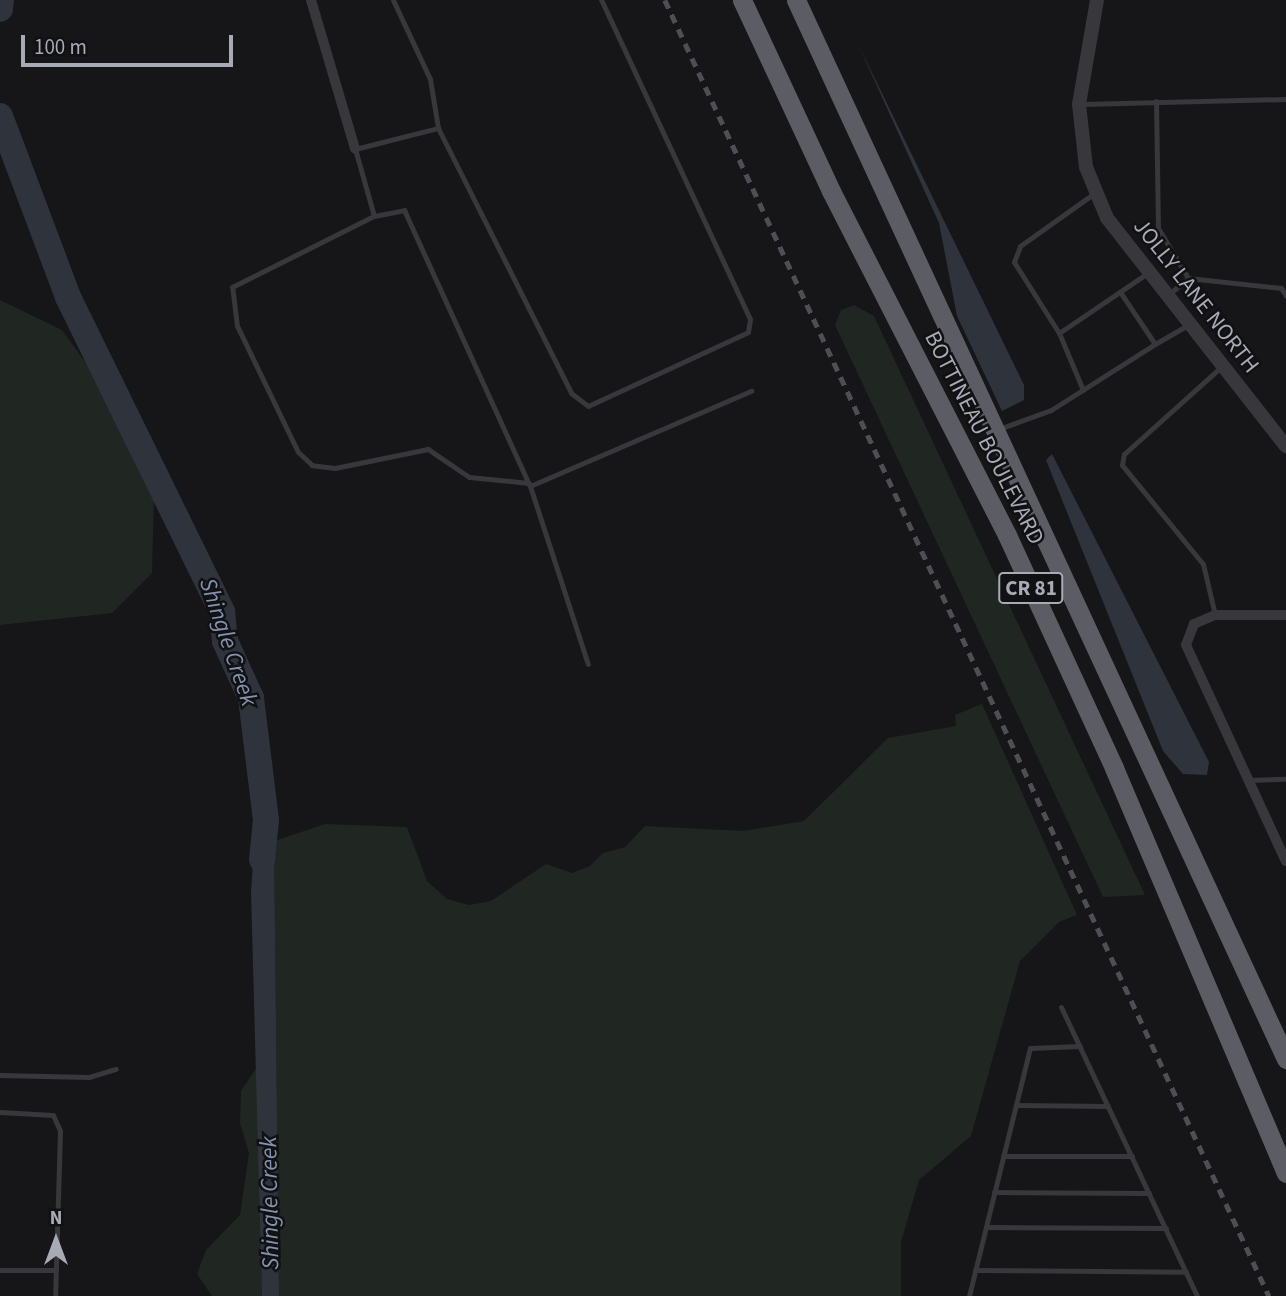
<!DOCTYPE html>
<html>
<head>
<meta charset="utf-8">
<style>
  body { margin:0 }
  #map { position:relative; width:1286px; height:1296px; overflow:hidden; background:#161517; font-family:"Source Sans 3",sans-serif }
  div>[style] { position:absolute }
  .green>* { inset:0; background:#202722 }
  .water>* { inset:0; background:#2f343c }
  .river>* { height:26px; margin:-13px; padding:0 13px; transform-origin:13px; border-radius:13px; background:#2f343c }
  .service>* { height:5px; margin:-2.5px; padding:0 2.5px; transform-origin:2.5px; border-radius:2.5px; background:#37373c }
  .minor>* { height:10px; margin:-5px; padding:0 5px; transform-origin:5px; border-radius:5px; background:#37373c }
  .tertiary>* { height:14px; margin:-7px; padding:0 7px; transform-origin:7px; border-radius:7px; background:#37373c }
  .trunk>* { height:19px; margin:-9.5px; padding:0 9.5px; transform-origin:9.5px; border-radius:9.5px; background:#5b5c64 }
  .rail>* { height:4.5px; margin-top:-2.25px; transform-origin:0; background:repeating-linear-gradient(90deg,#4e4e55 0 9px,transparent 0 16px) }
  span { translate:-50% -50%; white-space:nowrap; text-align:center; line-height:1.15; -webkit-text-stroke:5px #111012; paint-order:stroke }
  .shield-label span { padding:2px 5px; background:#111012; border:2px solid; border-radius:5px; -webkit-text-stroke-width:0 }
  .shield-label { font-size:21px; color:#a8aab6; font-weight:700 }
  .street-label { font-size:23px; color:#a8aab6 }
  .water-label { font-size:24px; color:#8292af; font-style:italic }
  .north { position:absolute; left:21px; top:1205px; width:70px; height:70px; -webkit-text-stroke:5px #111012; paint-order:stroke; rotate:0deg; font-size:19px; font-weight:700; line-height:28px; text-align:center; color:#a8aab6 }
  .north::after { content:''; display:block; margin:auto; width:24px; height:32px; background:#a8aab6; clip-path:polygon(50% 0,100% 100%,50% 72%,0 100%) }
  .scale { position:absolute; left:21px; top:35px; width:212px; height:32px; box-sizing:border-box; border:4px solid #a8aab6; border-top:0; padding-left:9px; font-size:21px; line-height:24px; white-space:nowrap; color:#a8aab6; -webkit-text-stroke:5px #111012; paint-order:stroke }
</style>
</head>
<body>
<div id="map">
  <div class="green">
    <i style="clip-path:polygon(0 300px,62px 330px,109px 395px,154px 497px,152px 573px,112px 613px,0 625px)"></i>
    <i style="clip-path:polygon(854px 305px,874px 316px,1145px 895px,1103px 897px,835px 325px,841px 310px)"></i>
    <i style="clip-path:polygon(982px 704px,1077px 915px,1059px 922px,1020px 961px,971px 1136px,919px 1180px,901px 1242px,901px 1296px,279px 1296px,274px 841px,325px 824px,407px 827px,427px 881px,447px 899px,469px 905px,491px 901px,546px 864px,572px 873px,590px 866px,603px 853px,625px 847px,645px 826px,743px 831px,804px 821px,888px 738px,956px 726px,955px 715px)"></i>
    <i style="clip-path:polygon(257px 1067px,262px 1296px,212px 1296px,197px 1274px,206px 1250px,240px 1215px,249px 1153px,240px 1123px,241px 1091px)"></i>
  </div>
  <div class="water">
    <i style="clip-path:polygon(858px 44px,1024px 385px,1024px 400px,1002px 411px,957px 316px,939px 223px)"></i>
    <i style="clip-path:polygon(1052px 454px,1209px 762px,1207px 775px,1183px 774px,1163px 751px,1046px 460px)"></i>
    <i style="clip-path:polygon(270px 820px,274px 841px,279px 1296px,262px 1296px,251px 891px,255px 838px)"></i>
  </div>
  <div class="river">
    <i style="left:0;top:9px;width:9px;rotate:-84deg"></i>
    <i style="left:0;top:116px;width:193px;rotate:69.4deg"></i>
    <i style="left:68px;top:297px;width:351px;rotate:63.9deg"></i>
    <i style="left:222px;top:612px;width:29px;rotate:84deg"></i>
    <i style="left:225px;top:641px;width:63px;rotate:65.5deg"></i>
    <i style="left:251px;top:698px;width:123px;rotate:83deg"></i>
    <i style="left:266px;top:820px;width:40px;rotate:95.7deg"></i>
  </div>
  <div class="service">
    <i style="left:393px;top:0;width:87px;rotate:64.9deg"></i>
    <i style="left:430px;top:79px;width:50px;rotate:80.7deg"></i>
    <i style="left:1156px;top:101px;width:127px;rotate:89.1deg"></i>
    <i style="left:1158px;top:228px;width:58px;rotate:59deg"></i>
    <i style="left:1188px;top:278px;width:94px;rotate:6.1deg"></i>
    <i style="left:1281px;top:288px;width:9px;rotate:58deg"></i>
    <i style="left:1082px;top:104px;width:204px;rotate:-1.4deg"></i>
    <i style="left:374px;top:216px;width:31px;rotate:-11deg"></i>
    <i style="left:404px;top:210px;width:303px;rotate:65.5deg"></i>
    <i style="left:530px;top:486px;width:187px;rotate:72deg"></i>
    <i style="left:1168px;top:295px;width:26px;rotate:-40deg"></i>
    <i style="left:1059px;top:333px;width:105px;rotate:-34.1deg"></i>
    <i style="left:1155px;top:344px;width:38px;rotate:-30deg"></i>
    <i style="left:1083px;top:390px;width:62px;rotate:-112.8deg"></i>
    <i style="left:1059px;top:333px;width:84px;rotate:-122.4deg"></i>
    <i style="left:1014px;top:262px;width:17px;rotate:-69deg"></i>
    <i style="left:1020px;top:246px;width:93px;rotate:-35.4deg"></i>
    <i style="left:999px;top:429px;width:55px;rotate:-20.1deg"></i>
    <i style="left:1051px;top:410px;width:123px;rotate:-32.4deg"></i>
    <i style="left:1155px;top:344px;width:63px;rotate:-123.9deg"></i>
    <i style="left:529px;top:483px;width:60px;rotate:-174.3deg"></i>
    <i style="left:469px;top:477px;width:50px;rotate:-145.7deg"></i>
    <i style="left:428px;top:449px;width:95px;rotate:168.5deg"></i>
    <i style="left:335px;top:468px;width:23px;rotate:-173deg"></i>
    <i style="left:312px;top:465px;width:19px;rotate:-137deg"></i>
    <i style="left:298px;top:452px;width:140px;rotate:-115.8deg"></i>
    <i style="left:237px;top:326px;width:39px;rotate:-97deg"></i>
    <i style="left:232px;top:287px;width:159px;rotate:-26.6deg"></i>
    <i style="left:374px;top:216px;width:70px;rotate:-105.8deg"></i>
    <i style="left:355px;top:149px;width:86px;rotate:-14.2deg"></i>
    <i style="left:438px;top:128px;width:297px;rotate:63.3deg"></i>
    <i style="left:571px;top:393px;width:21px;rotate:37deg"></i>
    <i style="left:588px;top:406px;width:176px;rotate:-24.8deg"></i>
    <i style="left:748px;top:332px;width:13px;rotate:-81deg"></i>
    <i style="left:750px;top:319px;width:352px;rotate:-115deg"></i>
    <i style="left:530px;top:486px;width:241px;rotate:-23.3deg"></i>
    <i style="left:1215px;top:615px;width:52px;rotate:-103.2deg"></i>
    <i style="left:1203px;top:564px;width:128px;rotate:-129.3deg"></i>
    <i style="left:1122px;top:465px;width:11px;rotate:-80deg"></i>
    <i style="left:1124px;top:454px;width:132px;rotate:-41.9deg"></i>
    <i style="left:1249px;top:780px;width:37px;rotate:-2deg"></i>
    <i style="left:1061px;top:1007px;width:319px;rotate:64.8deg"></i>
    <i style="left:0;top:1075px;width:89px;rotate:1.3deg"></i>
    <i style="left:89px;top:1077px;width:28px;rotate:-17deg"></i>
    <i style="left:1016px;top:1105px;width:92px;rotate:0.6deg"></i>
    <i style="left:0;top:1112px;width:53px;rotate:3.2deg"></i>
    <i style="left:53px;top:1115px;width:17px;rotate:66deg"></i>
    <i style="left:60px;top:1131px;width:165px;rotate:91.7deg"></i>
    <i style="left:1003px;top:1156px;width:129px"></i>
    <i style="left:994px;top:1192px;width:155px;rotate:0.4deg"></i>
    <i style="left:986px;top:1227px;width:180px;rotate:0.3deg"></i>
    <i style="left:0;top:1270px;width:55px"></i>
    <i style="left:975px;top:1270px;width:211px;rotate:0.5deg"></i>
    <i style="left:969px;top:1296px;width:255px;rotate:-76.2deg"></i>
    <i style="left:1030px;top:1048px;width:50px;rotate:-2.3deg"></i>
  </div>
  <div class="minor">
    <i style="left:311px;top:0;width:155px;rotate:73.5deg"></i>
    <i style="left:1286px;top:615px;width:71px;rotate:180deg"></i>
    <i style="left:1215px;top:615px;width:23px;rotate:157deg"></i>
    <i style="left:1194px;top:624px;width:22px;rotate:111deg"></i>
    <i style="left:1186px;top:645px;width:238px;rotate:65.2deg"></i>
  </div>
  <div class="tertiary">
    <i style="left:1097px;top:0;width:106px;rotate:99.8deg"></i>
    <i style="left:1079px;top:104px;width:63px;rotate:83.7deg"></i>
    <i style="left:1086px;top:167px;width:55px;rotate:67.6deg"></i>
    <i style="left:1107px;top:218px;width:290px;rotate:51.9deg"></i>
  </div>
  <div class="trunk">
    <i style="left:742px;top:0;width:211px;rotate:65deg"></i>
    <i style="left:831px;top:191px;width:386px;rotate:62.9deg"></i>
    <i style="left:1007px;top:535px;width:256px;rotate:65.3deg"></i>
    <i style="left:1114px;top:768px;width:440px;rotate:67deg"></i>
    <i style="left:796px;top:0;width:1167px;rotate:65.17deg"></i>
  </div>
  <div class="rail">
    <i style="left:665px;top:0;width:1430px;rotate:65.01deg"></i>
  </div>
  <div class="shield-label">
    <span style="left:1031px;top:588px">CR 81</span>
  </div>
  <div class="street-label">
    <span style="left:1196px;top:296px;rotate:52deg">JOLLY LANE NORTH</span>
    <span style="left:984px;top:438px;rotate:63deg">BOTTINEAU BOULEVARD</span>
  </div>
  <div class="water-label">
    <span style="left:228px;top:642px;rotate:71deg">Shingle Creek</span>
    <span style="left:270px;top:1203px;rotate:-91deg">Shingle Creek</span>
  </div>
  <div class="north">N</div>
  <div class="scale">100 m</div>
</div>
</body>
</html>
